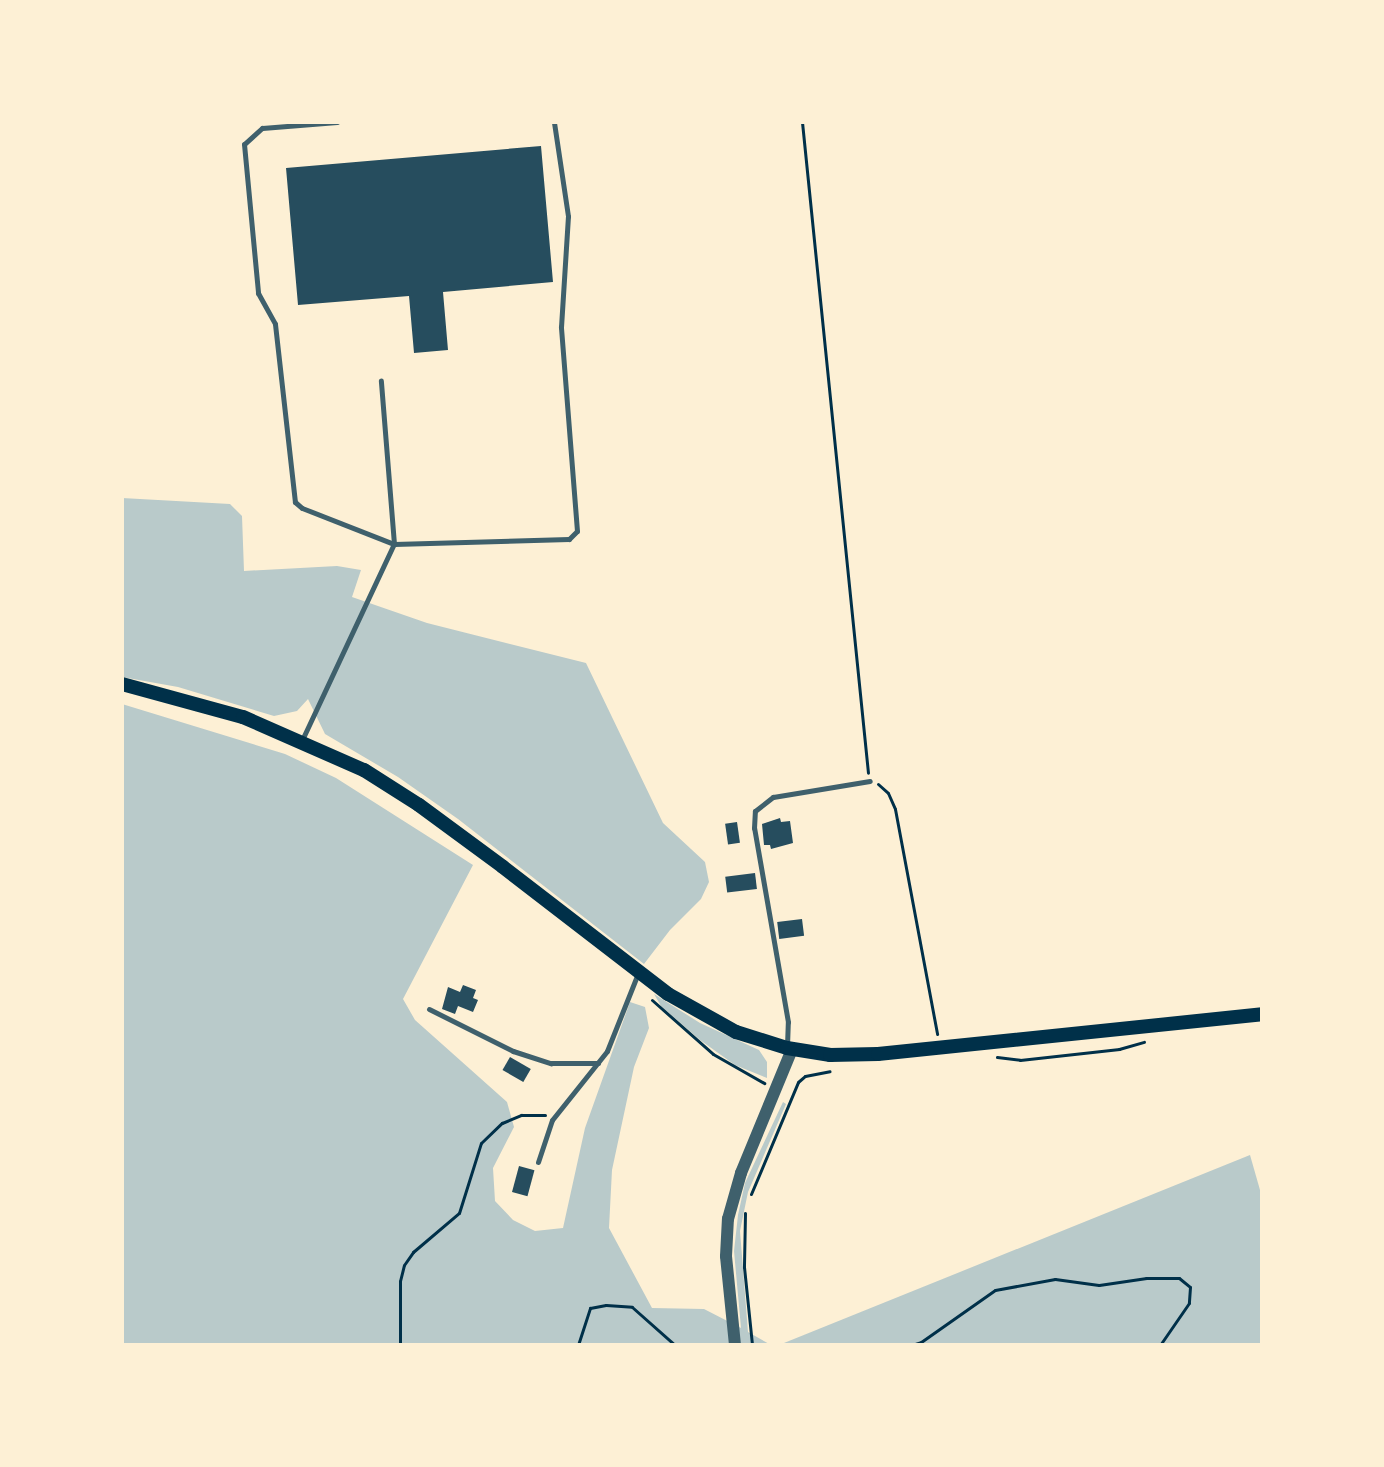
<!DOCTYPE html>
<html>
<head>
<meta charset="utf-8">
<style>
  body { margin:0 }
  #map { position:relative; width:1384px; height:1467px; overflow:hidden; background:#fdf0d5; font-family:Quicksand,sans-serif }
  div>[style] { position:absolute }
  .green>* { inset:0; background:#b9caca }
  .building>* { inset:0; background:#264d5e; transform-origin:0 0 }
  .path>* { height:3px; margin:-1.5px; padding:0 1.5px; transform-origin:1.5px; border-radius:1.5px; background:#003049 }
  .service>* { height:5px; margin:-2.5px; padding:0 2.5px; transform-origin:2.5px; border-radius:2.5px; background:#3f606c }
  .tertiary>* { height:12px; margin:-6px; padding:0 6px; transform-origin:6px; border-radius:6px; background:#3f606c }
  .secondary>* { height:14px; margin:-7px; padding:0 7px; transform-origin:7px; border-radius:7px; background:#003049 }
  span { translate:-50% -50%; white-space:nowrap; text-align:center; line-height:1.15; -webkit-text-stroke:6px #fdf0d5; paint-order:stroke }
  .frame { position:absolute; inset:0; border:124px solid #fdf0d5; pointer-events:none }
</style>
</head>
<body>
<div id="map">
  <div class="green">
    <i style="clip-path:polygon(122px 498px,230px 504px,242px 516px,244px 571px,337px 566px,361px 570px,352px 597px,427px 623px,586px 663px,663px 823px,705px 862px,709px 882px,701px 899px,670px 930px,644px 964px,458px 819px,398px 777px,325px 734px,308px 699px,297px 711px,274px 716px,178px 687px,122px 677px)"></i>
    <i style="clip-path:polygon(122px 704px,285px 754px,336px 778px,473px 865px,403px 999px,415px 1020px,507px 1102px,514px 1127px,493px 1168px,495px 1201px,513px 1220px,535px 1231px,563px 1228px,585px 1128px,630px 1002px,645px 1007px,649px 1028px,634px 1067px,612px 1170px,609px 1228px,652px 1308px,704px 1309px,741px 1328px,734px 1251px,738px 1215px,745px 1183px,783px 1102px,786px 1104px,748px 1192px,740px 1231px,748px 1332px,771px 1345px,122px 1345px)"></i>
    <i style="clip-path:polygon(654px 994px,700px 1023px,759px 1050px,767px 1062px,767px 1078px,735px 1065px,700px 1040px,661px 1006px)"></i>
    <i style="clip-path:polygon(1250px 1155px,1262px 1197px,1262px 1345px,779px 1345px)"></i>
  </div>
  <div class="building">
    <i style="clip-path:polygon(541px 146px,553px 282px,443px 292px,448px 350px,414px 353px,409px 296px,298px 305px,286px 168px)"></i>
    <i style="clip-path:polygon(780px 818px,781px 822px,790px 821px,793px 843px,771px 849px,770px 845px,764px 845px,762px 824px)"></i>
    <i style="left:737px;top:822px;width:21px;height:12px;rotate:82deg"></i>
    <i style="left:755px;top:873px;width:16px;height:30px;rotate:83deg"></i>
    <i style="left:802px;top:919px;width:17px;height:25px;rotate:83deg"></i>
    <i style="clip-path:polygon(463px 985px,476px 990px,473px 998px,478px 1000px,473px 1012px,458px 1006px,455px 1014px,442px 1009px,448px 987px,460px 992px)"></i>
    <i style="left:510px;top:1057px;width:24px;height:15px;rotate:30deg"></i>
    <i style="left:519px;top:1166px;width:16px;height:27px;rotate:15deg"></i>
  </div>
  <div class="path">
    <i style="left:802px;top:122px;width:654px;rotate:84.21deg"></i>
    <i style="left:878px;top:784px;width:13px;rotate:42deg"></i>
    <i style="left:888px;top:793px;width:17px;rotate:66deg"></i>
    <i style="left:895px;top:809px;width:229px;rotate:79.4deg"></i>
    <i style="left:652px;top:1000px;width:81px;rotate:41.5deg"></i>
    <i style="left:713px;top:1054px;width:59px;rotate:29.6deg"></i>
    <i style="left:997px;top:1057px;width:23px;rotate:7deg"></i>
    <i style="left:1020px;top:1060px;width:100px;rotate:-6.3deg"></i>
    <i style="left:1119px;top:1049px;width:26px;rotate:-16deg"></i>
    <i style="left:751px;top:1194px;width:121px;rotate:-67.2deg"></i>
    <i style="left:798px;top:1082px;width:9px;rotate:-41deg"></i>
    <i style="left:805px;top:1076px;width:25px;rotate:-11deg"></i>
    <i style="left:745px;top:1213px;width:54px;rotate:91.1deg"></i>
    <i style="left:744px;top:1267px;width:78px;rotate:84.1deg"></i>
    <i style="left:400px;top:1345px;width:64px;rotate:-90deg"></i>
    <i style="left:400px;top:1281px;width:16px;rotate:-76deg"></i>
    <i style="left:404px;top:1265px;width:16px;rotate:-55deg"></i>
    <i style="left:413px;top:1252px;width:60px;rotate:-40.3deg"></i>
    <i style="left:459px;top:1213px;width:73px;rotate:-72.6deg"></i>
    <i style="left:481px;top:1143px;width:29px;rotate:-44deg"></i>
    <i style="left:502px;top:1123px;width:21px;rotate:-23deg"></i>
    <i style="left:521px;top:1115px;width:24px"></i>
    <i style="left:578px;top:1345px;width:39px;rotate:-72deg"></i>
    <i style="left:590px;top:1308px;width:16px;rotate:-11deg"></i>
    <i style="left:606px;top:1305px;width:26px;rotate:4deg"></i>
    <i style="left:632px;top:1307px;width:57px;rotate:41.5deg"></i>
    <i style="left:912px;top:1345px;width:9px;rotate:-18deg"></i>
    <i style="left:921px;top:1342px;width:90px;rotate:-35.1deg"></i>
    <i style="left:995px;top:1290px;width:61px;rotate:-10.4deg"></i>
    <i style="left:1055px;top:1279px;width:44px;rotate:7.8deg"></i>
    <i style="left:1099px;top:1285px;width:48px;rotate:-8.5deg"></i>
    <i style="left:1146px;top:1278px;width:33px"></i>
    <i style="left:1179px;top:1278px;width:14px;rotate:39deg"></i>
    <i style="left:1190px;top:1287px;width:16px;rotate:94deg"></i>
    <i style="left:1189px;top:1303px;width:51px;rotate:124.6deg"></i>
  </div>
  <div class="service">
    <i style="left:337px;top:122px;width:75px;rotate:175.4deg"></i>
    <i style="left:262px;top:128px;width:24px;rotate:138deg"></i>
    <i style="left:244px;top:144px;width:150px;rotate:84.6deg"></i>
    <i style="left:258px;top:293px;width:35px;rotate:61deg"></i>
    <i style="left:275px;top:324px;width:179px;rotate:83.6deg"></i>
    <i style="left:295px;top:502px;width:9px;rotate:41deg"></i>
    <i style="left:302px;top:508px;width:99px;rotate:21.4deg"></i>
    <i style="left:394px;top:544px;width:175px;rotate:-1.6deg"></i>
    <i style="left:569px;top:539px;width:11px;rotate:-45deg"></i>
    <i style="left:577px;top:531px;width:205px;rotate:-94.5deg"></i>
    <i style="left:561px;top:327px;width:111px;rotate:-86.4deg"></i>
    <i style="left:568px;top:216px;width:95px;rotate:-98.5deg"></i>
    <i style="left:302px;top:740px;width:217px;rotate:-64.9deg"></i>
    <i style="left:394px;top:544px;width:164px;rotate:-94.6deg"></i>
    <i style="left:429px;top:1009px;width:94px;rotate:26.6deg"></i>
    <i style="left:513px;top:1051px;width:40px;rotate:18deg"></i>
    <i style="left:551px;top:1063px;width:47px"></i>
    <i style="left:787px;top:1046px;width:24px;rotate:-88deg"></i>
    <i style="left:788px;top:1022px;width:197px;rotate:-99.9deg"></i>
    <i style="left:754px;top:828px;width:17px;rotate:-87deg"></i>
    <i style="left:755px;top:811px;width:23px;rotate:-38deg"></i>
    <i style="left:773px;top:797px;width:98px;rotate:-9.4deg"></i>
    <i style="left:538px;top:1162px;width:44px;rotate:-71.6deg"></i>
    <i style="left:552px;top:1120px;width:88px;rotate:-51.4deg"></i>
    <i style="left:607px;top:1051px;width:84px;rotate:-68.3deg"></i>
  </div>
  <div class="tertiary">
    <i style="left:735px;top:1345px;width:89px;rotate:-95.8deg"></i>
    <i style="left:726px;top:1256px;width:37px;rotate:-87deg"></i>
    <i style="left:728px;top:1219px;width:48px;rotate:-74.2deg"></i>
    <i style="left:741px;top:1173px;width:134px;rotate:-67.6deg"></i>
  </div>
  <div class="secondary">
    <i style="left:122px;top:684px;width:125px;rotate:15.3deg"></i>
    <i style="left:243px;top:717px;width:132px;rotate:23.7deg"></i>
    <i style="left:364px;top:770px;width:65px;rotate:32.5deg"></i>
    <i style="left:419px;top:805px;width:104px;rotate:36.4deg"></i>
    <i style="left:503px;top:867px;width:208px;rotate:37.6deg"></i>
    <i style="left:668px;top:994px;width:78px;rotate:29.2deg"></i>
    <i style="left:736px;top:1032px;width:53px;rotate:17.4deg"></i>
    <i style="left:787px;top:1048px;width:44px;rotate:9.2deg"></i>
    <i style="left:830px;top:1055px;width:48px;rotate:-1.2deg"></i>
    <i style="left:878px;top:1054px;width:386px;rotate:-5.9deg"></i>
  </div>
  <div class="frame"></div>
</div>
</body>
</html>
